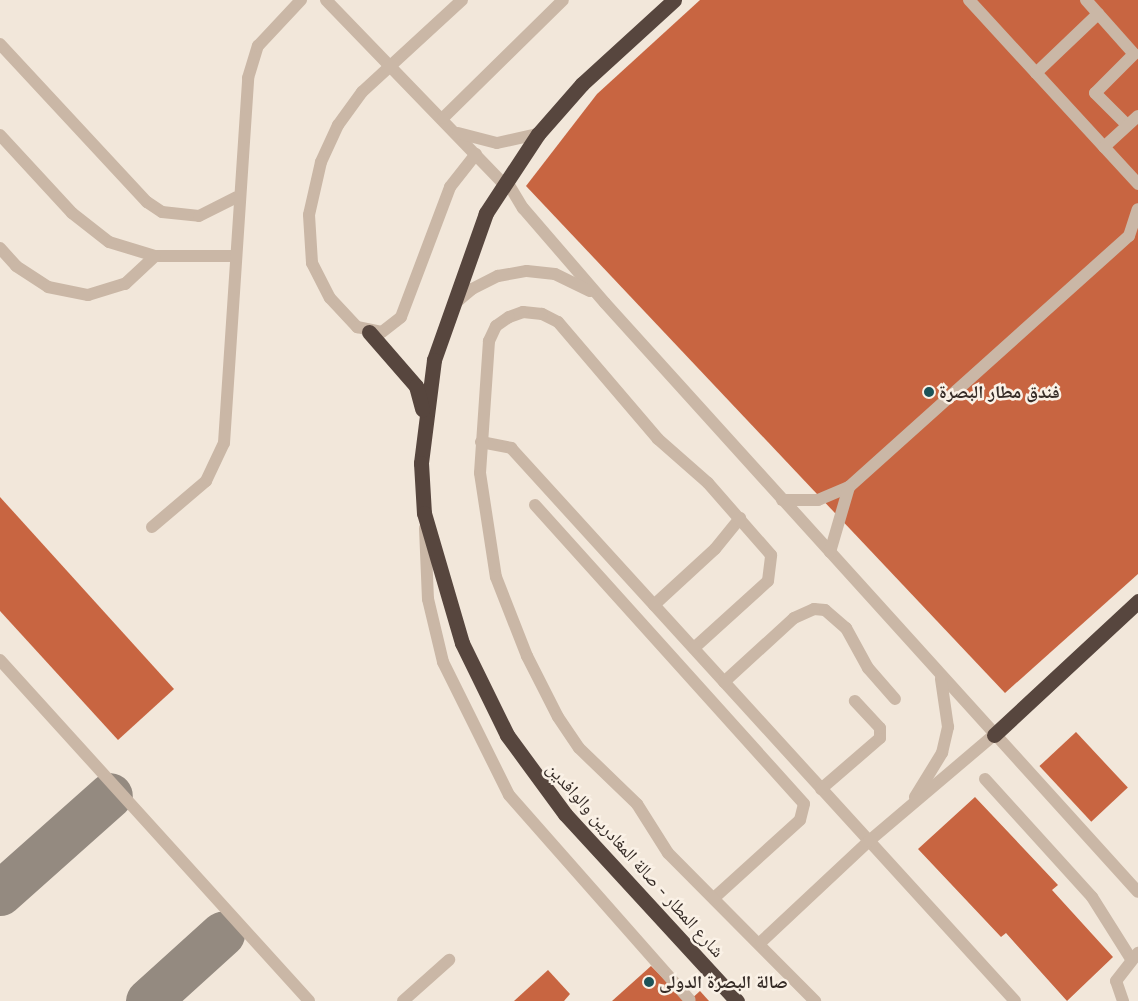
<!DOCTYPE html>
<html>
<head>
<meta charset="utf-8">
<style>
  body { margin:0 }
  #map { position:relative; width:1138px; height:1001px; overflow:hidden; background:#f2e7da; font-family:Mulish,"Noto Naskh Arabic",sans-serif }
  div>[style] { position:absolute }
  .taxiway>* { height:45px; margin:-22.5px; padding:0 22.5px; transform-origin:22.5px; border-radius:22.5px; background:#948a80 }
  .building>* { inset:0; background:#c86541; transform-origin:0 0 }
  .minor>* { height:12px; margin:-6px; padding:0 6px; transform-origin:6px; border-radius:6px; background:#cab7a6 }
  .highway>* { height:15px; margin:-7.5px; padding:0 7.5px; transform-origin:7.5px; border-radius:7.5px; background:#57463e }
  .dots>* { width:14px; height:14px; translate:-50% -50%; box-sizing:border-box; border:2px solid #faf1e6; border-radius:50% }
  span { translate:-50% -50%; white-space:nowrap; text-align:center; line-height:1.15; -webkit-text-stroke:5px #faf1e6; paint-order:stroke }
  .poi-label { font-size:18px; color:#362c27; font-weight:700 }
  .left { translate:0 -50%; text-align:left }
  .street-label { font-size:18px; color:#362c27 }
</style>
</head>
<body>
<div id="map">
  <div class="taxiway">
    <i style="left:0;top:893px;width:147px;rotate:-41.7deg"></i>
    <i style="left:148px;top:1001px;width:100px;rotate:-42.2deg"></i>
  </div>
  <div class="building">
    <i style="clip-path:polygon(700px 0,1138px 0,1138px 574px,1005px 693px,526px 186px,597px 94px)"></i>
    <i style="clip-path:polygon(0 497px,174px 689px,118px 740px,0 611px)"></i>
    <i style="left:1076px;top:732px;width:76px;height:50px;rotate:47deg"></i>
    <i style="clip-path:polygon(975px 797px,1058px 885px,1052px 890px,1113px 957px,1067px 1001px,1006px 933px,1001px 937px,918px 849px)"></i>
    <i style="clip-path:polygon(651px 966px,686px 1001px,612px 1001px)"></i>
    <i style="clip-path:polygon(548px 970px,570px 994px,564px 1001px,514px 1001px)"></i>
    <i style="clip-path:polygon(700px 991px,709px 1001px,689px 1001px)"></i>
  </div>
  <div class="minor">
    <i style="left:326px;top:0;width:255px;rotate:46deg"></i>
    <i style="left:462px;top:0;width:136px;rotate:137.4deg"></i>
    <i style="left:362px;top:92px;width:41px;rotate:126deg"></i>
    <i style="left:338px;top:125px;width:41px;rotate:114.7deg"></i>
    <i style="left:321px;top:162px;width:54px;rotate:102.8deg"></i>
    <i style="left:309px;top:215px;width:48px;rotate:86.4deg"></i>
    <i style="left:312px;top:263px;width:39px;rotate:63deg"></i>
    <i style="left:330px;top:298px;width:40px;rotate:47deg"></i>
    <i style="left:357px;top:327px;width:25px;rotate:11deg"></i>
    <i style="left:382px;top:332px;width:24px;rotate:-38deg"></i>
    <i style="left:401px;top:317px;width:139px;rotate:-69.3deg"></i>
    <i style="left:450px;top:187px;width:42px;rotate:-51.8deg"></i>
    <i style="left:969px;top:0;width:250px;rotate:47.4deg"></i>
    <i style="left:1086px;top:0;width:72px;rotate:48.4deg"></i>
    <i style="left:1134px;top:54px;width:55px;rotate:135deg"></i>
    <i style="left:1095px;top:93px;width:44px;rotate:45deg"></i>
    <i style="left:0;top:44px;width:216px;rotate:47.1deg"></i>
    <i style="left:147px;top:202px;width:18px;rotate:34deg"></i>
    <i style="left:162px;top:212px;width:37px;rotate:6deg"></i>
    <i style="left:199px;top:216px;width:42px;rotate:-26.6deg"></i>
    <i style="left:1036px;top:73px;width:86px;rotate:-43.6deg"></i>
    <i style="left:443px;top:118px;width:168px;rotate:-44.5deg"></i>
    <i style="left:458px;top:133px;width:40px;rotate:14.4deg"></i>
    <i style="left:497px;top:143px;width:42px;rotate:-12.4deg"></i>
    <i style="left:0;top:135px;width:106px;rotate:47.3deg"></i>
    <i style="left:72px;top:213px;width:47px;rotate:38.1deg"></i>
    <i style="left:109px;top:242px;width:48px;rotate:16.9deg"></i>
    <i style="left:155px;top:256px;width:79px"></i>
    <i style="left:1104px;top:147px;width:46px;rotate:-42.4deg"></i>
    <i style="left:506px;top:180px;width:33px;rotate:59deg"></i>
    <i style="left:523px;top:208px;width:125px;rotate:49.2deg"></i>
    <i style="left:605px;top:303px;width:794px;rotate:47.86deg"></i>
    <i style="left:0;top:248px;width:24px;rotate:48deg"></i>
    <i style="left:16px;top:266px;width:38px;rotate:33deg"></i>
    <i style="left:48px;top:287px;width:41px;rotate:11.3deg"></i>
    <i style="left:88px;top:295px;width:39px;rotate:-17deg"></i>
    <i style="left:125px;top:284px;width:41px;rotate:-43deg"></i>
    <i style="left:453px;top:305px;width:25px;rotate:-40deg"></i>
    <i style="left:472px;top:289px;width:29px;rotate:-27deg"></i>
    <i style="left:498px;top:276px;width:29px;rotate:-10deg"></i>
    <i style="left:527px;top:271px;width:28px;rotate:6deg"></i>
    <i style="left:555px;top:274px;width:39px;rotate:26deg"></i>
    <i style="left:481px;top:442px;width:31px;rotate:11deg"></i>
    <i style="left:511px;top:448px;width:748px;rotate:47.65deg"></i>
    <i style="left:782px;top:500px;width:36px"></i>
    <i style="left:818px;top:500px;width:34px;rotate:-23deg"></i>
    <i style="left:849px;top:487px;width:376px;rotate:-41.9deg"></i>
    <i style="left:1129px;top:236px;width:28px;rotate:-72deg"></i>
    <i style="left:535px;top:505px;width:402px;rotate:48deg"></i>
    <i style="left:804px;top:804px;width:16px;rotate:104deg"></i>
    <i style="left:800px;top:820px;width:115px;rotate:137.8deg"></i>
    <i style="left:152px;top:527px;width:71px;rotate:-40.4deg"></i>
    <i style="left:206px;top:481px;width:42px;rotate:-64.7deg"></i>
    <i style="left:224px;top:443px;width:366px;rotate:-86.2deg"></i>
    <i style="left:248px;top:78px;width:34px;rotate:-73deg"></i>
    <i style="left:258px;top:46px;width:63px;rotate:-46.9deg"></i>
    <i style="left:425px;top:528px;width:71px;rotate:87.6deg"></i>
    <i style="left:428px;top:599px;width:65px;rotate:76.6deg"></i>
    <i style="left:443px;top:662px;width:148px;rotate:63.6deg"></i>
    <i style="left:509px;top:795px;width:273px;rotate:48.6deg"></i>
    <i style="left:830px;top:552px;width:68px;rotate:-73.7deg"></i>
    <i style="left:654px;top:605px;width:83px;rotate:-42.6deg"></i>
    <i style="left:715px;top:549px;width:40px;rotate:-51deg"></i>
    <i style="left:694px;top:648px;width:100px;rotate:-42.2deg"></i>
    <i style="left:768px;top:581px;width:26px;rotate:-83deg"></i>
    <i style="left:771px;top:555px;width:96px;rotate:-131.2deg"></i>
    <i style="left:708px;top:483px;width:67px;rotate:-138.7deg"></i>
    <i style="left:658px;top:439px;width:154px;rotate:-130.5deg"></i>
    <i style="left:558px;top:322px;width:18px;rotate:-153deg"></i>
    <i style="left:542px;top:314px;width:19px;rotate:-174deg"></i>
    <i style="left:523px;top:312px;width:15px;rotate:160deg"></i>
    <i style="left:509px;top:317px;width:16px;rotate:145deg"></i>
    <i style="left:496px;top:326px;width:17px;rotate:115deg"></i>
    <i style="left:489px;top:341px;width:132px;rotate:93.9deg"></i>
    <i style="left:480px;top:473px;width:105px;rotate:81.3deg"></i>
    <i style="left:496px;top:577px;width:85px;rotate:68.6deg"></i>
    <i style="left:527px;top:656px;width:68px;rotate:63.1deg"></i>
    <i style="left:558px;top:717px;width:37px;rotate:56deg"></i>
    <i style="left:579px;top:748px;width:81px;rotate:44deg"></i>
    <i style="left:637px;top:804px;width:58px;rotate:57.7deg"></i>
    <i style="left:668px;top:853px;width:209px;rotate:45.2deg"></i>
    <i style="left:0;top:660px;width:460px;rotate:47.8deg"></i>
    <i style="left:724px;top:682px;width:95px;rotate:-42.4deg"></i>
    <i style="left:794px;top:618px;width:22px;rotate:-24deg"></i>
    <i style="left:814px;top:609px;width:11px;rotate:5deg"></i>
    <i style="left:825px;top:610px;width:28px;rotate:41deg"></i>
    <i style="left:846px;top:628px;width:46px;rotate:61.2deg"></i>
    <i style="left:868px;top:668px;width:41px;rotate:48.9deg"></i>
    <i style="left:985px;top:779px;width:159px;rotate:47.8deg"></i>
    <i style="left:1092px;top:897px;width:73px;rotate:57.8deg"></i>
    <i style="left:821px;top:789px;width:78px;rotate:-40.8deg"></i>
    <i style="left:880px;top:738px;width:10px;rotate:-90deg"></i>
    <i style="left:880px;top:728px;width:37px;rotate:-133deg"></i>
    <i style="left:915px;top:797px;width:52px;rotate:-58.5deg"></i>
    <i style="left:942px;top:753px;width:27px;rotate:-77deg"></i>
    <i style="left:948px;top:727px;width:49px;rotate:-98.3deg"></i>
    <i style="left:761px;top:942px;width:148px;rotate:-43.1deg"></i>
    <i style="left:869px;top:841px;width:164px;rotate:-40.3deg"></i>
    <i style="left:403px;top:1001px;width:62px;rotate:-41.7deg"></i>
    <i style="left:1123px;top:1001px;width:21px;rotate:-109deg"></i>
    <i style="left:1116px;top:981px;width:36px;rotate:-52deg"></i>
  </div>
  <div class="highway">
    <i style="left:674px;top:0;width:125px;rotate:137.6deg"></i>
    <i style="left:582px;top:84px;width:67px;rotate:131.3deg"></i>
    <i style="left:538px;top:134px;width:95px;rotate:123.4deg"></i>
    <i style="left:486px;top:213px;width:156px;rotate:109.5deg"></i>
    <i style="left:434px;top:360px;width:104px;rotate:97.2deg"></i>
    <i style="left:421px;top:463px;width:50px;rotate:86.6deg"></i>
    <i style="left:424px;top:513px;width:135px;rotate:73.7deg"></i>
    <i style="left:462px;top:643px;width:102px;rotate:63.9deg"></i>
    <i style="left:507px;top:735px;width:98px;rotate:53.7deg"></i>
    <i style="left:565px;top:814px;width:254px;rotate:47.4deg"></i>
    <i style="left:369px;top:332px;width:72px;rotate:49deg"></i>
    <i style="left:416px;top:386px;width:24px;rotate:75deg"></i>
    <i style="left:994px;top:735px;width:197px;rotate:-42.9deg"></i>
  </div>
  <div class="dots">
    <i style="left:929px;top:392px;background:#1c5358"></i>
    <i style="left:649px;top:982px;background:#1c5358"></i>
  </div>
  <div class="poi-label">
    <span class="left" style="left:939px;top:392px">فندق مطار البصرة</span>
    <span class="left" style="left:659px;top:982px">صالة البصرة الدولى</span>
  </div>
  <div class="street-label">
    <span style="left:635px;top:860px;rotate:48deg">شارع المطار - صالة المغادرين والوافدين</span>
  </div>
</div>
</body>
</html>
